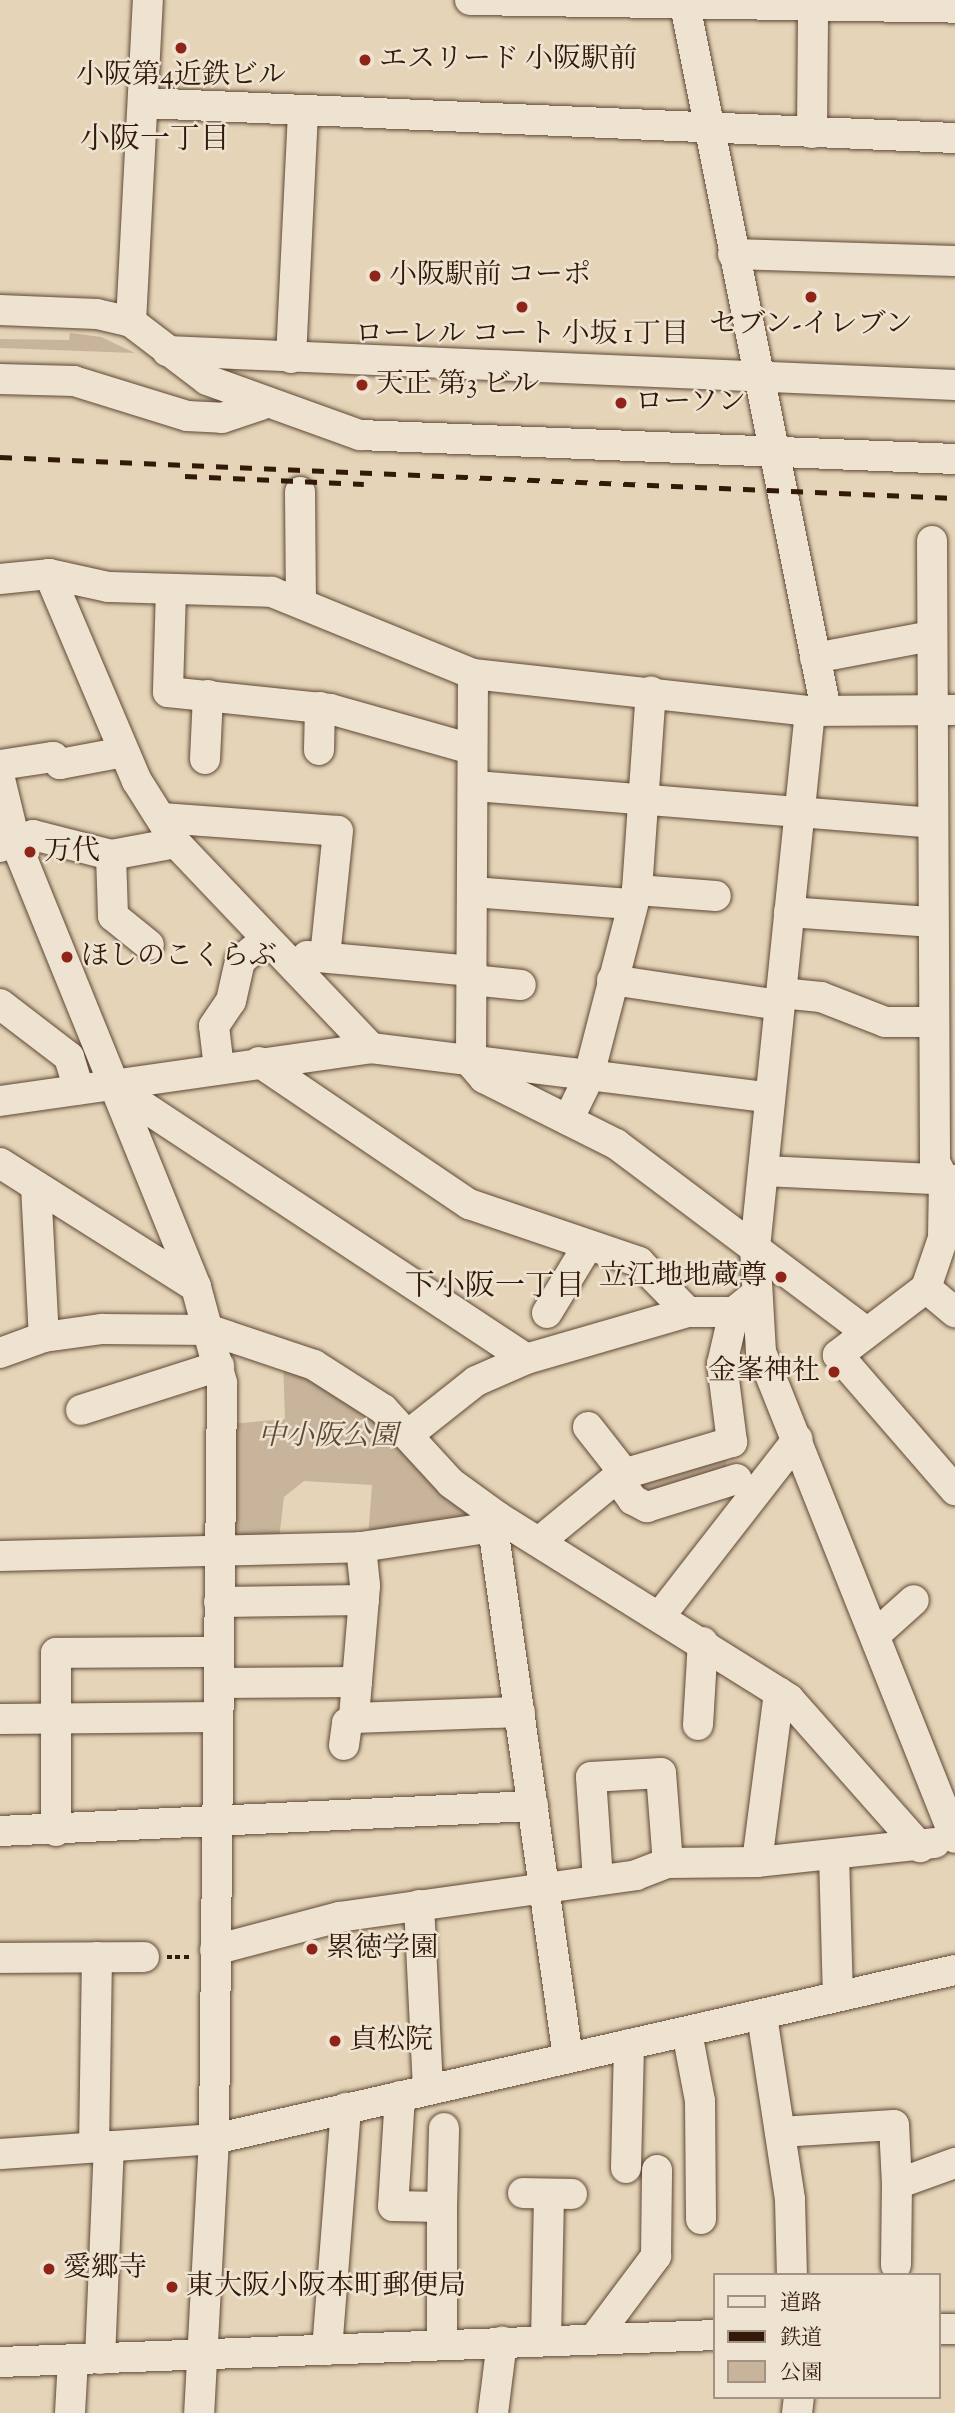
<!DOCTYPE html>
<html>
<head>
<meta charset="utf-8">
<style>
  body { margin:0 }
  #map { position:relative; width:955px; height:2413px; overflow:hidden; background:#e5d4b8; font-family:"Sorts Mill Goudy","Noto Serif JP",serif }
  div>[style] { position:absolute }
  .green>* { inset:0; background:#c7b49a }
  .path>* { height:3.5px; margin-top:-1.75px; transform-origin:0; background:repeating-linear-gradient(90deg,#321908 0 5px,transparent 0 8.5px) }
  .roads { filter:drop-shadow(0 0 2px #5f4834) drop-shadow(0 0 2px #5f4834) }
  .minor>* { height:30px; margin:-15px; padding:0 15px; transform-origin:15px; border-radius:15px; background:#eee3d1 }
  .rail>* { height:5px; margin-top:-2.5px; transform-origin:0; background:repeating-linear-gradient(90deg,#321908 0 12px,transparent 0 24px) }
  .dots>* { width:19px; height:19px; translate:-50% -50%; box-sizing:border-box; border:4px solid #eee3d1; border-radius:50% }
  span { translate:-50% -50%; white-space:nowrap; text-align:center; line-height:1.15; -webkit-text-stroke:5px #eee3d1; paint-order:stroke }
  .poi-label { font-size:28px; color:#321908 }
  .left { translate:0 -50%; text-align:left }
  .right { translate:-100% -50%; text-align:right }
  .park-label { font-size:28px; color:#5f4834; font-style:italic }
  .neighbourhood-label { font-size:30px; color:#321908 }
  .legend { position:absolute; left:713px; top:2273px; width:228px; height:126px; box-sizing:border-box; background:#eee3d1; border:2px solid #a39281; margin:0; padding:9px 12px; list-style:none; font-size:21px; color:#321908 }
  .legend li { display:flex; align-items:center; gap:14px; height:35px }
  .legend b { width:35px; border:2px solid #a39281 }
</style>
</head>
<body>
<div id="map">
  <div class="green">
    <i style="clip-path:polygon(70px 333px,101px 337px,135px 353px,0 348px,0 339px,69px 340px)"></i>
    <i style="clip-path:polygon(283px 1360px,383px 1416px,488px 1520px,368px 1538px,372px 1485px,304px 1481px,284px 1497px,279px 1539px,230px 1540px,231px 1424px,285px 1419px)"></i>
    <i style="clip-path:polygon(726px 1458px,727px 1475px,647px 1500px,630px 1481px)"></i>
  </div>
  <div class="path">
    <i style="left:167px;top:1957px;width:24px"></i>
  </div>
  <div class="roads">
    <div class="minor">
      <i style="left:470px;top:0;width:485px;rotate:0.9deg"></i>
      <i style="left:684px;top:0;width:724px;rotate:78.69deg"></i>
      <i style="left:143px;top:103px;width:813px;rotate:2.47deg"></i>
      <i style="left:812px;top:133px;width:125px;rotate:-89.5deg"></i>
      <i style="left:733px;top:254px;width:222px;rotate:1.8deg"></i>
      <i style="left:0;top:310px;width:97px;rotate:2.4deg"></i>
      <i style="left:97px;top:314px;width:35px;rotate:13deg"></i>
      <i style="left:131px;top:322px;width:96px;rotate:37.3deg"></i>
      <i style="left:207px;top:380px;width:163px;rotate:19.8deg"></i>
      <i style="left:360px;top:435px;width:595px;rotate:2.31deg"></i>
      <i style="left:131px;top:322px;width:322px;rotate:-87deg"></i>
      <i style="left:167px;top:351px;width:789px;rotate:2.47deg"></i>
      <i style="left:291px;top:358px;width:248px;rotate:-87.2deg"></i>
      <i style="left:0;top:379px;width:74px;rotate:1.5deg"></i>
      <i style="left:74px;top:381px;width:118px;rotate:17.2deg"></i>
      <i style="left:187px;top:416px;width:35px;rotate:3deg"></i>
      <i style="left:222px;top:418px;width:41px;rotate:-18.4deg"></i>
      <i style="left:300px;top:492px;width:109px;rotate:89.5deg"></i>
      <i style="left:932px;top:541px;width:621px;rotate:89.72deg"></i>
      <i style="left:935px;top:1162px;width:20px;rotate:63deg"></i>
      <i style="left:944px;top:1180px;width:58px;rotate:91deg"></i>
      <i style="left:943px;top:1238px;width:53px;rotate:108.8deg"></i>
      <i style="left:926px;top:1288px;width:111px;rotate:142.7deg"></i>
      <i style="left:838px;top:1355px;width:179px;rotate:49.1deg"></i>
      <i style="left:49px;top:574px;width:225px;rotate:67deg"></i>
      <i style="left:137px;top:781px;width:73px;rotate:57.8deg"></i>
      <i style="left:176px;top:843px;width:283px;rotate:46.4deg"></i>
      <i style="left:0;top:579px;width:49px;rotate:-5.8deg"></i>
      <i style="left:49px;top:574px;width:60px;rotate:12.4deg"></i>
      <i style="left:108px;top:587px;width:164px;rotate:1.7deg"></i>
      <i style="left:272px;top:592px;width:217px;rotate:22.2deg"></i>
      <i style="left:473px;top:674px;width:339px;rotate:6.3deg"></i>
      <i style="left:810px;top:711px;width:145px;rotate:-0.4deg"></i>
      <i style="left:171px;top:589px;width:103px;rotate:91.7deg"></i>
      <i style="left:168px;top:692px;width:163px;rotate:6deg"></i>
      <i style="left:330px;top:709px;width:147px;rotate:15.8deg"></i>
      <i style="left:815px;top:658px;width:118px;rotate:-10.7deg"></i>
      <i style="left:473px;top:674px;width:389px;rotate:90.3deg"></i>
      <i style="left:471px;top:1063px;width:20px;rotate:49deg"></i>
      <i style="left:484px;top:1078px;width:148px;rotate:26.6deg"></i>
      <i style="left:616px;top:1144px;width:311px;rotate:36.9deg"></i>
      <i style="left:810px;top:711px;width:540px;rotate:95.85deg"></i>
      <i style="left:755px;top:1248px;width:104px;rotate:86.7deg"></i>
      <i style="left:761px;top:1352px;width:523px;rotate:68.24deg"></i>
      <i style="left:319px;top:750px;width:43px;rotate:-88.7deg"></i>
      <i style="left:205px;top:759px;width:64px;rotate:-87.3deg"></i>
      <i style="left:0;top:765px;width:54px;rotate:-8.6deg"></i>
      <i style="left:53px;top:757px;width:10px;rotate:45deg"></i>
      <i style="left:60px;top:764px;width:65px;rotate:-10.6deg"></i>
      <i style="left:0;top:779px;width:64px;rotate:76.4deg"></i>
      <i style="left:15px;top:841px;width:481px;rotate:67.9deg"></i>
      <i style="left:196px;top:1287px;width:99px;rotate:74.8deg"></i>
      <i style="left:222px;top:1383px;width:756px;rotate:90.61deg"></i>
      <i style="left:214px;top:2139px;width:274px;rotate:93.1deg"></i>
      <i style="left:475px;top:786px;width:457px;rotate:4.6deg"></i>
      <i style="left:162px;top:818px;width:176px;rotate:4.2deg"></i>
      <i style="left:338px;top:831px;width:126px;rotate:95.9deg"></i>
      <i style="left:0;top:847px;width:35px;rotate:-20deg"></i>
      <i style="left:33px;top:835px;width:81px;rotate:14.4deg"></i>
      <i style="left:111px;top:855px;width:66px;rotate:-10.5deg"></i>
      <i style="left:111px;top:855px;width:61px;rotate:88.1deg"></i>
      <i style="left:113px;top:916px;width:46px;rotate:38.9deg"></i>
      <i style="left:637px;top:890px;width:79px;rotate:4.3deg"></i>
      <i style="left:473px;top:892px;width:157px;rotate:4.4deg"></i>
      <i style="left:789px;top:912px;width:144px;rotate:4deg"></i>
      <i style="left:307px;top:956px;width:166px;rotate:5.2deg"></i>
      <i style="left:472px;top:980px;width:49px;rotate:5.8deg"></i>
      <i style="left:612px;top:980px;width:169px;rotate:8.5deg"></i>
      <i style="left:781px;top:993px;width:40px;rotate:5.7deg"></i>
      <i style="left:821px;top:997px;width:69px;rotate:21.3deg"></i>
      <i style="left:885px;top:1022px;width:48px"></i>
      <i style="left:0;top:1004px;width:87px;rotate:37.5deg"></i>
      <i style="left:69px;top:1057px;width:34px;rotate:73deg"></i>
      <i style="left:259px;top:1062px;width:254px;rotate:34.1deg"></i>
      <i style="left:469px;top:1204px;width:180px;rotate:18.8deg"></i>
      <i style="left:639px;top:1262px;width:70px;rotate:45.6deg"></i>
      <i style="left:219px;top:1068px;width:42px;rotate:-96.8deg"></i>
      <i style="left:214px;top:1026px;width:30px;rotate:-56deg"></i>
      <i style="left:231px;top:1001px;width:41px;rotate:-77.3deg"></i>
      <i style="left:240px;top:961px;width:33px;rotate:-40deg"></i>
      <i style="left:111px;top:1085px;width:497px;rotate:33.4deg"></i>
      <i style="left:526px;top:1359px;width:169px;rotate:-16.2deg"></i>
      <i style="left:688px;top:1312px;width:46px"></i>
      <i style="left:734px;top:1312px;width:27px;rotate:-39deg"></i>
      <i style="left:0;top:1101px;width:375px;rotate:-8.1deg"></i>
      <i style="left:371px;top:1048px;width:402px;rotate:7.1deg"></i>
      <i style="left:568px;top:1120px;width:46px;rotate:-64deg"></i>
      <i style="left:588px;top:1079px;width:195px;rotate:-75.5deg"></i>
      <i style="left:637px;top:890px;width:199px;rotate:-86deg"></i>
      <i style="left:0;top:1163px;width:232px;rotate:32.3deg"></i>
      <i style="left:763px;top:1171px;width:192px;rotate:2.7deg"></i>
      <i style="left:36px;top:1186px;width:151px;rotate:87deg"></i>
      <i style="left:926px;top:1288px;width:38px;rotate:40deg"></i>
      <i style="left:547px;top:1313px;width:77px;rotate:-58.8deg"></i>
      <i style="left:0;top:1353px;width:47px;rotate:-20deg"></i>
      <i style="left:44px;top:1337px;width:59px;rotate:-7.9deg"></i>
      <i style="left:102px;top:1329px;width:108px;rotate:0.5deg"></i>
      <i style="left:210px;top:1330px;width:110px;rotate:18.6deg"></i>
      <i style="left:314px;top:1365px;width:82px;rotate:32.5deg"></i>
      <i style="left:383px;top:1409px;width:100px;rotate:47.4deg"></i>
      <i style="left:451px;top:1483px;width:58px;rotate:35.9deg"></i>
      <i style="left:498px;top:1517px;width:343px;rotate:32deg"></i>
      <i style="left:789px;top:1699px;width:198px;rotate:48.5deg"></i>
      <i style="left:81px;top:1410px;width:145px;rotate:-17.7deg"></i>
      <i style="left:588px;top:1427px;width:60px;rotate:51.8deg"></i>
      <i style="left:409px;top:1434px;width:85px;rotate:-38.3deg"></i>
      <i style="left:476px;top:1381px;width:55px;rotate:-23.7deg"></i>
      <i style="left:617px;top:1478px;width:27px;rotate:54deg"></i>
      <i style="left:633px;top:1500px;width:16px;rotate:27deg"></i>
      <i style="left:647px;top:1507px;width:94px;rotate:-17.3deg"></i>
      <i style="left:498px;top:1517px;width:11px;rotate:117deg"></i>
      <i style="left:493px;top:1527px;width:535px;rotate:81.95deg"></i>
      <i style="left:540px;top:1541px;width:104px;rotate:-39.5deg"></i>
      <i style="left:620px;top:1475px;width:117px;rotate:-16.4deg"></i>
      <i style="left:732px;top:1442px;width:79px;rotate:-97.3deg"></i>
      <i style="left:722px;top:1364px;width:53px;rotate:-77deg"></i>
      <i style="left:361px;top:1547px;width:39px;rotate:84deg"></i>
      <i style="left:365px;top:1586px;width:132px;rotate:94.8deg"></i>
      <i style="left:354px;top:1718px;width:166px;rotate:-2.1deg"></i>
      <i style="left:0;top:1556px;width:361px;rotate:-1.4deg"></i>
      <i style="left:361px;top:1547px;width:134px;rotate:-8.6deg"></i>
      <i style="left:219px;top:1602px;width:145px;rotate:-0.8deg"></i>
      <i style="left:660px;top:1616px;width:224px;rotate:-52.1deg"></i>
      <i style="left:875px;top:1635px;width:52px;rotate:-41.9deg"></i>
      <i style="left:219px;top:1683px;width:138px;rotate:-0.4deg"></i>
      <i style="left:0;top:1719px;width:218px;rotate:-0.5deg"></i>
      <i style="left:698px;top:1725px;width:83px;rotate:-86.6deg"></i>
      <i style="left:344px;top:1745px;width:22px;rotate:-82deg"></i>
      <i style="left:347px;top:1723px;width:9px;rotate:-36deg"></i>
      <i style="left:0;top:1831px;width:534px;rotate:-2.69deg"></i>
      <i style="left:56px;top:1831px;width:178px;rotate:-90deg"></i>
      <i style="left:56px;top:1653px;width:163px;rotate:-0.4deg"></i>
      <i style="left:834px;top:1855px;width:141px;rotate:88.4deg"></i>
      <i style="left:757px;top:1862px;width:171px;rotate:-82.6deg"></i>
      <i style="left:598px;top:1880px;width:103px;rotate:-93.9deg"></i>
      <i style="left:591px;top:1777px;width:70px;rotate:-3.3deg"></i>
      <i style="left:661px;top:1773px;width:90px;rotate:85.6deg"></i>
      <i style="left:419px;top:1905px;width:184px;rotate:87.2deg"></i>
      <i style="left:215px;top:1950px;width:128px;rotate:-14.9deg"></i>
      <i style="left:339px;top:1917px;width:300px;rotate:-8deg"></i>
      <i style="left:636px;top:1875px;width:34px;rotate:-21deg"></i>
      <i style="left:668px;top:1863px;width:89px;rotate:-0.6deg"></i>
      <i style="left:757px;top:1862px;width:179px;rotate:-6.1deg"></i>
      <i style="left:0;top:1958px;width:144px;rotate:-0.4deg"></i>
      <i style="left:762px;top:2016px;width:186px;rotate:81.3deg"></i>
      <i style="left:790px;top:2200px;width:75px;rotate:88.5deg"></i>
      <i style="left:687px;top:2032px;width:70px;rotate:79.3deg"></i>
      <i style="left:700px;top:2101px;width:118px;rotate:89.5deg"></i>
      <i style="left:400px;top:2096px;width:110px;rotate:93.6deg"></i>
      <i style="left:393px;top:2206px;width:49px;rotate:1.2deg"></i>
      <i style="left:442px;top:2207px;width:137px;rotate:90deg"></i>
      <i style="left:780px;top:2132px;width:114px;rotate:-3.5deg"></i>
      <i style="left:894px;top:2125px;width:59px;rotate:87.1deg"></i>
      <i style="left:897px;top:2184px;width:62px;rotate:-19.9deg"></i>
      <i style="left:94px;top:2147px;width:190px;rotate:-89.1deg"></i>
      <i style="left:0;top:2154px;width:215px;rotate:-4deg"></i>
      <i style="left:214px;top:2139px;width:760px;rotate:-12.85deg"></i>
      <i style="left:626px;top:2168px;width:124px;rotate:-88.6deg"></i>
      <i style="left:523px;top:2193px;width:49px;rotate:1.2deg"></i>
      <i style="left:442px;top:2207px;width:79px;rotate:-88.5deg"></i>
      <i style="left:896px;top:2265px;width:81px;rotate:-89.3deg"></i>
      <i style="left:939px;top:2329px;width:16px"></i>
      <i style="left:594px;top:2339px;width:104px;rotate:-53.2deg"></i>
      <i style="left:656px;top:2256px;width:86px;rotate:-89.3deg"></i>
      <i style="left:546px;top:2340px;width:146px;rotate:-88.8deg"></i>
      <i style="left:327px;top:2350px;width:243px;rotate:-85.5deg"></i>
      <i style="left:100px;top:2359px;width:213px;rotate:-87.6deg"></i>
      <i style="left:0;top:2362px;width:716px;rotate:-2.16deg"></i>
      <i style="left:70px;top:2413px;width:53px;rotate:-86.8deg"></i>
      <i style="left:493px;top:2413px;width:72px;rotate:-82.8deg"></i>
      <i style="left:797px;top:2413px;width:16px;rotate:-83deg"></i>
    </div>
  </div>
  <div class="rail">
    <i style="left:0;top:457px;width:956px;rotate:2.46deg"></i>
    <i style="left:185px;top:476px;width:179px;rotate:2.6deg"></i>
  </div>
  <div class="dots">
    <i style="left:181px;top:48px;background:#8f2418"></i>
    <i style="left:365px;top:60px;background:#8f2418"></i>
    <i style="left:375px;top:276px;background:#8f2418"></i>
    <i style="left:811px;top:297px;background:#8f2418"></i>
    <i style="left:522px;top:307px;background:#8f2418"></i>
    <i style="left:362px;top:385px;background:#8f2418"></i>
    <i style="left:621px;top:403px;background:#8f2418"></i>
    <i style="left:30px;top:852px;background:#8f2418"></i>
    <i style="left:67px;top:957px;background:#8f2418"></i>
    <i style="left:781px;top:1277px;background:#8f2418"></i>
    <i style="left:834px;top:1372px;background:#8f2418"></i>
    <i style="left:312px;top:1949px;background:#8f2418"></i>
    <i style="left:335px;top:2041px;background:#8f2418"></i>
    <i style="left:49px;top:2269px;background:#8f2418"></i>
    <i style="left:172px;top:2287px;background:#8f2418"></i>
  </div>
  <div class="poi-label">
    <span class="left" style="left:379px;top:60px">エスリード 小阪駅前</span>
    <span style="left:181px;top:76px">小阪第4近鉄ビル</span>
    <span class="left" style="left:389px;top:276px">小阪駅前 コーポ</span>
    <span style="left:811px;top:325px">セブン-イレブン</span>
    <span style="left:522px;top:335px">ローレル コート 小坂 1丁目</span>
    <span class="left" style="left:376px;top:385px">天正 第3 ビル</span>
    <span class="left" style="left:635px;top:403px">ローソン</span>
    <span class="left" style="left:44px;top:852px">万代</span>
    <span class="left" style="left:81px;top:957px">ほしのこくらぶ</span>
    <span class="right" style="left:767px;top:1277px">立江地地蔵尊</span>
    <span class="right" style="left:820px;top:1372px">金峯神社</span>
    <span class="left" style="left:326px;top:1949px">累徳学園</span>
    <span class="left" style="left:349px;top:2041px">貞松院</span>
    <span class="left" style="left:63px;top:2269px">愛郷寺</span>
    <span class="left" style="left:186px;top:2287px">東大阪小阪本町郵便局</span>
  </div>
  <div class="park-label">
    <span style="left:328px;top:1437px">中小阪公園</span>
  </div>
  <div class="neighbourhood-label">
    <span style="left:155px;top:141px">小阪一丁目</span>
    <span style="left:495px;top:1288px">下小阪一丁目</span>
  </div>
  <ul class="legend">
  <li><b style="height:9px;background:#eee3d1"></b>道路</li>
  <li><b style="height:9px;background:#321908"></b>鉄道</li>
  <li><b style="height:19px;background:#c7b49a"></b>公園</li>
  </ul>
</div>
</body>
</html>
